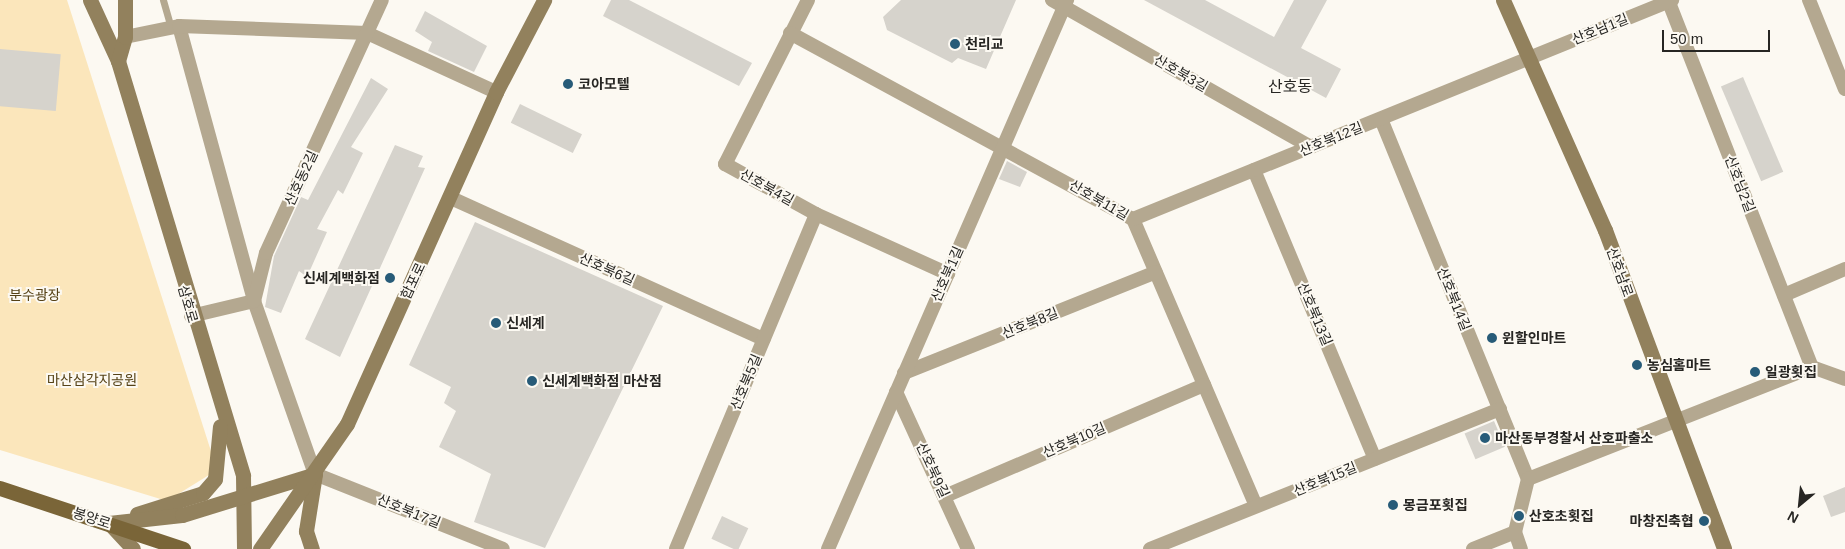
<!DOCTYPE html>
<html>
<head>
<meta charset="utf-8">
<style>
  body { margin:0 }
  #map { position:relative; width:1845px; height:549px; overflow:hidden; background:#fcf9f2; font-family:Arial,"Noto Sans KR",sans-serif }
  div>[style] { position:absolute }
  .green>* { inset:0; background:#fbe6bb }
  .building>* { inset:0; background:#d6d3cc; transform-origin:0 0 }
  .lane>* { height:7px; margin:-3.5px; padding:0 3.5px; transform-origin:3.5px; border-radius:3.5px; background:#b4a890 }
  .street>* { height:14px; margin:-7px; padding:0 7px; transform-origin:7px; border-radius:7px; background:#b4a890 }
  .secondary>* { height:15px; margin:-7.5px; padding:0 7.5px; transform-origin:7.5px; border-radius:7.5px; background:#92815d }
  .primary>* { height:15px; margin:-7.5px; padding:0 7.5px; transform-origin:7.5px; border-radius:7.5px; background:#7a6538 }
  .dots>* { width:14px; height:14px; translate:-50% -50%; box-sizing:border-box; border:2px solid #fcf9f2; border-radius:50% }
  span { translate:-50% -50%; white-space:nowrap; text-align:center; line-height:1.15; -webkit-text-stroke:4px #fcf9f2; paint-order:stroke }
  .street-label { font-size:14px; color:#272623 }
  .poi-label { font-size:14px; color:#272623; font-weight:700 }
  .left { translate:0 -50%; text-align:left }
  .right { translate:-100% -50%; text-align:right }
  .park-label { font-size:14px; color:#564216 }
  .quarter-label { font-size:16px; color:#272623 }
  .north { position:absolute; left:1775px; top:479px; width:50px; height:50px; -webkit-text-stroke:4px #fcf9f2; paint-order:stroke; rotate:208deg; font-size:14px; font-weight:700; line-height:20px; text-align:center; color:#272623 }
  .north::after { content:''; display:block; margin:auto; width:18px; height:22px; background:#272623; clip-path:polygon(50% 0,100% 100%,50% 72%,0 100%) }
  .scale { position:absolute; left:1662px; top:30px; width:108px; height:22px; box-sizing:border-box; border:2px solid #272623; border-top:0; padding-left:6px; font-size:15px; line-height:18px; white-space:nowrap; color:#272623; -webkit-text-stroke:4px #fcf9f2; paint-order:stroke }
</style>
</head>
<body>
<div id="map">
  <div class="green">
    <i style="clip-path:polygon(0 0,67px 0,217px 470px,167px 501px,0 450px)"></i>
  </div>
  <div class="building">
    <i style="clip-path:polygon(611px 0,629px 0,752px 63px,739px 86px,603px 16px)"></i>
    <i style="clip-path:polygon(901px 0,1016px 0,986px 69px,958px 58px,952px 63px,887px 30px,883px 17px)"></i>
    <i style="clip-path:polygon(1144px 0,1205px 0,1274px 37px,1294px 0,1327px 0,1301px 48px,1341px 69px,1326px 98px)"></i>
    <i style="clip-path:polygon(425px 11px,487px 46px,474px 72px,428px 51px,432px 42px,415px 31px)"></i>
    <i style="left:0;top:49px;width:61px;height:57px;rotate:5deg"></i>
    <i style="left:1743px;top:77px;width:103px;height:24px;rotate:67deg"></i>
    <i style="clip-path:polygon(371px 78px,388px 89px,351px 147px,363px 153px,343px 194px,338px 190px,317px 229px,327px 232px,307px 277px,299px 271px,281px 313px,265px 307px,274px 256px,301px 197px,308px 200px)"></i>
    <i style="left:520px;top:104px;width:69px;height:21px;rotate:26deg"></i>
    <i style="clip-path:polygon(395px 145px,423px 156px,418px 167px,425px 168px,340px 357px,305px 339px)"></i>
    <i style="clip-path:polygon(1007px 161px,1027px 172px,1020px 187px,999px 179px)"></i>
    <i style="clip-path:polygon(475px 222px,663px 306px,545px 548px,474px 522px,491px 474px,439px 447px,456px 411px,444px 403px,451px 387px,409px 365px)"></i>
    <i style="left:1494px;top:421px;width:28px;height:32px;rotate:67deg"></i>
    <i style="clip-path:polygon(1845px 487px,1845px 512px,1831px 517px,1823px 496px)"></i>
    <i style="left:722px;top:516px;width:29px;height:25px;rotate:25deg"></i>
  </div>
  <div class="lane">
    <i style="left:163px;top:0;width:29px;rotate:74deg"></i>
  </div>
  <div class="street">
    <i style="left:808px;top:0;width:184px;rotate:116.8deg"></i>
    <i style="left:725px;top:164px;width:104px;rotate:28.8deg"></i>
    <i style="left:816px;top:214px;width:145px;rotate:24.4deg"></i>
    <i style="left:1052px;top:0;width:298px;rotate:29.6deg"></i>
    <i style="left:1668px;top:0;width:394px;rotate:68.6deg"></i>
    <i style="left:1809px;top:0;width:96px;rotate:68deg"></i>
    <i style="left:179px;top:26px;width:285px;rotate:74.7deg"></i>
    <i style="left:254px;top:301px;width:183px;rotate:70.6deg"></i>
    <i style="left:315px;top:474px;width:202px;rotate:21.7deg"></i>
    <i style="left:790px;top:33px;width:390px;rotate:28.5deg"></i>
    <i style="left:1133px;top:219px;width:312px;rotate:66.8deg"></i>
    <i style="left:125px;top:37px;width:55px;rotate:-11.5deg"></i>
    <i style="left:179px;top:26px;width:188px;rotate:2.1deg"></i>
    <i style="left:367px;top:33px;width:142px;rotate:24.6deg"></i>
    <i style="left:1381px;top:119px;width:389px;rotate:67.8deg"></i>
    <i style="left:1254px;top:170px;width:313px;rotate:67.3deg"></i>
    <i style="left:451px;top:198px;width:343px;rotate:24.3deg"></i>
    <i style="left:1133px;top:219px;width:582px;rotate:-22.11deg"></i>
    <i style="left:1784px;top:295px;width:66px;rotate:-23.1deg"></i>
    <i style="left:191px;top:316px;width:65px;rotate:-13.4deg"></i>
    <i style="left:254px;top:301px;width:49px;rotate:-76deg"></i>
    <i style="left:266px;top:253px;width:278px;rotate:-65.4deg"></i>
    <i style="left:904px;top:373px;width:271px;rotate:-21.8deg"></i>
    <i style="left:896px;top:392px;width:173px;rotate:65.4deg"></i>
    <i style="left:945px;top:496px;width:282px;rotate:-23.2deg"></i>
    <i style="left:1515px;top:532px;width:55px;rotate:-76.2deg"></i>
    <i style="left:1528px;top:479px;width:305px;rotate:-21.5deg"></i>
    <i style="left:1812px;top:367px;width:35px;rotate:20deg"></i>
    <i style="left:1515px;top:532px;width:18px;rotate:71deg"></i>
    <i style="left:676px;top:549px;width:363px;rotate:-67.3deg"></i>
    <i style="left:828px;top:549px;width:599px;rotate:-66.47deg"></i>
    <i style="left:1150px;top:549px;width:377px;rotate:-21.8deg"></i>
    <i style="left:1473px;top:549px;width:45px;rotate:-22deg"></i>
  </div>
  <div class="secondary">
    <i style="left:90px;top:0;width:67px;rotate:65.3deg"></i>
    <i style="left:118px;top:61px;width:433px;rotate:73.2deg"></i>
    <i style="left:243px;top:476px;width:73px;rotate:89.2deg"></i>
    <i style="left:1503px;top:0;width:252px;rotate:66.1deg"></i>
    <i style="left:1605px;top:230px;width:340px;rotate:69.5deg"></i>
    <i style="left:118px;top:61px;width:25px;rotate:-74deg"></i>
    <i style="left:125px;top:37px;width:37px;rotate:-90deg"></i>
    <i style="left:137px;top:514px;width:69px;rotate:-17.7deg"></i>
    <i style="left:203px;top:493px;width:18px;rotate:-49deg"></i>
    <i style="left:215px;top:479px;width:53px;rotate:-84.6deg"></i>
    <i style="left:109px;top:523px;width:73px;rotate:-6.3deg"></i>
    <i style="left:182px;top:515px;width:139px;rotate:-17.1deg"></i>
    <i style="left:315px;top:474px;width:58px;rotate:99deg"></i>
    <i style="left:306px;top:531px;width:19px;rotate:72deg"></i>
    <i style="left:109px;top:523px;width:35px;rotate:47deg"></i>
    <i style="left:260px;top:549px;width:152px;rotate:-55.2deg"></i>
    <i style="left:347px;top:424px;width:364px;rotate:-65.8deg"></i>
    <i style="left:496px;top:92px;width:104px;rotate:-62.4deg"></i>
  </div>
  <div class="primary">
    <i style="left:0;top:488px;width:193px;rotate:18.4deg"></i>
  </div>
  <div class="dots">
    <i style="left:955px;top:44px;background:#275b78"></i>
    <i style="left:568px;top:84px;background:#275b78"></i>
    <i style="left:390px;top:278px;background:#275b78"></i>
    <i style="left:496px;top:323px;background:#275b78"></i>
    <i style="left:1492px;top:338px;background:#275b78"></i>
    <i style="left:1637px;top:365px;background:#275b78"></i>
    <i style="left:1755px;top:372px;background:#275b78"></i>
    <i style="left:532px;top:381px;background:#275b78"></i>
    <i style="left:1485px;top:438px;background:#275b78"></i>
    <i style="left:1393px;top:505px;background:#275b78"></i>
    <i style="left:1519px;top:516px;background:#275b78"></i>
    <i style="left:1704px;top:521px;background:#275b78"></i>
  </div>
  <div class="street-label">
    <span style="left:1600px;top:29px;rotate:-22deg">산호남1길</span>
    <span style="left:1181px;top:73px;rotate:30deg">산호북3길</span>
    <span style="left:1331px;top:139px;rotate:-22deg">산호북12길</span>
    <span style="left:301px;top:178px;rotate:-65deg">산호동2길</span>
    <span style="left:1740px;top:184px;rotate:69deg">산호남2길</span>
    <span style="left:767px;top:187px;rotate:29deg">산호북4길</span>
    <span style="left:1099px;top:200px;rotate:30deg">산호북11길</span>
    <span style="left:607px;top:269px;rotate:24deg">산호북6길</span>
    <span style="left:1620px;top:272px;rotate:70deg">산호남로</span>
    <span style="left:947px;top:274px;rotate:-66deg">산호북1길</span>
    <span style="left:413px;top:281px;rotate:-65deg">합포로</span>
    <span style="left:1454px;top:299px;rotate:68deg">산호북14길</span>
    <span style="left:188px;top:304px;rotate:74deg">삼호로</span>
    <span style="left:1315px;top:314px;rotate:67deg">산호북13길</span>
    <span style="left:1030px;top:323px;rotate:-22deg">산호북8길</span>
    <span style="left:746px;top:382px;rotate:-67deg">산호북5길</span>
    <span style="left:1074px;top:440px;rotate:-23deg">산호북10길</span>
    <span style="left:933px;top:470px;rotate:65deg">산호북9길</span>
    <span style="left:1325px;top:479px;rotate:-22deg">산호북15길</span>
    <span style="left:409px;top:511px;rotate:22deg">산호북17길</span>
    <span style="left:92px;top:518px;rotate:18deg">봉양로</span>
  </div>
  <div class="poi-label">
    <span class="left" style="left:965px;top:44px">천리교</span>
    <span class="left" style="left:578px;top:84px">코아모텔</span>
    <span class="right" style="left:380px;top:278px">신세계백화점</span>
    <span class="left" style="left:506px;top:323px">신세계</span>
    <span class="left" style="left:1502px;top:338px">윈할인마트</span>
    <span class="left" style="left:1647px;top:365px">농심홈마트</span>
    <span class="left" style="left:1765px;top:372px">일광횟집</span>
    <span class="left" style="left:542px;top:381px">신세계백화점 마산점</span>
    <span class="left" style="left:1495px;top:438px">마산동부경찰서 산호파출소</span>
    <span class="left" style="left:1403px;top:505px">몽금포횟집</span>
    <span class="left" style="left:1529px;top:516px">산호초횟집</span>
    <span class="right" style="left:1694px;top:521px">마창진축협</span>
  </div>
  <div class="park-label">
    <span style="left:35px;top:295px">분수광장</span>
    <span style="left:92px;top:380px">마산삼각지공원</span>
  </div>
  <div class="quarter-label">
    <span style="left:1290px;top:87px">산호동</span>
  </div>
  <div class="north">N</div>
  <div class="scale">50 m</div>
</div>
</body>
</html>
